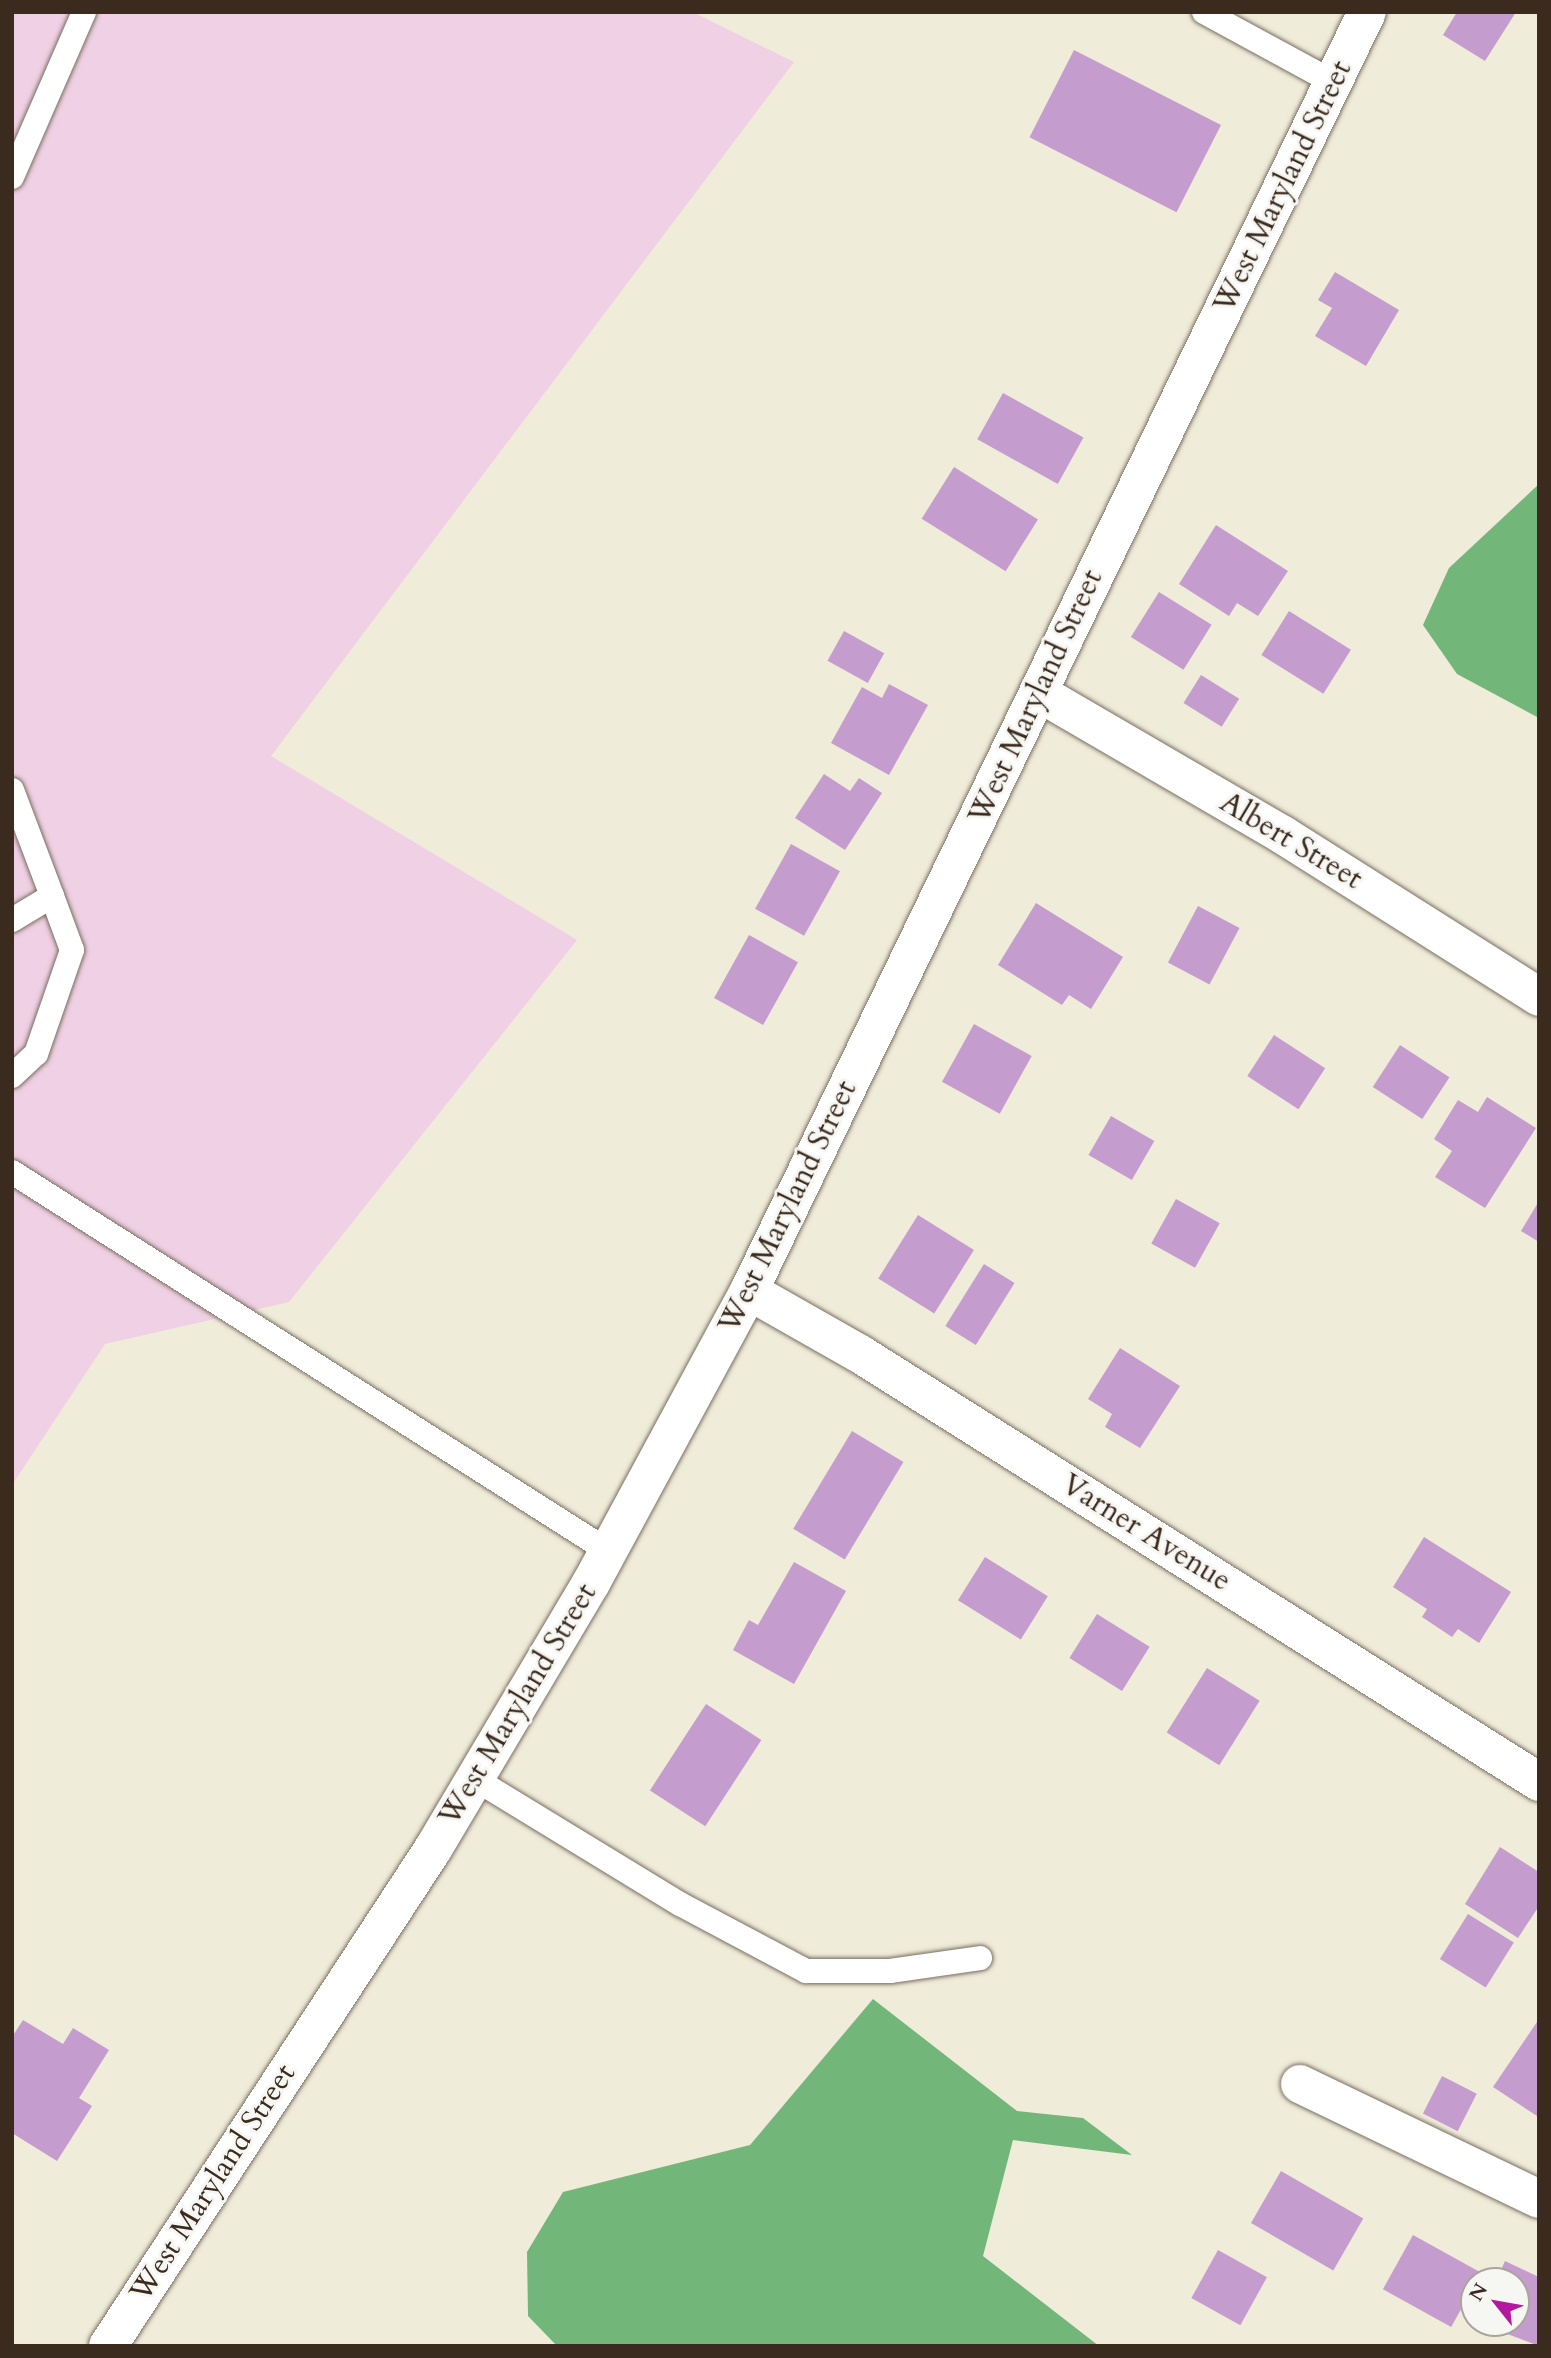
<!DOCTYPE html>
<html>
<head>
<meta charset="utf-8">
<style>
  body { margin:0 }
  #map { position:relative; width:1551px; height:2358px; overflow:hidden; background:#f0ecda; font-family:Cardo,serif }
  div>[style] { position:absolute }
  .built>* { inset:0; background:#f0d0e4 }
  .forest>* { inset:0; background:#73b679 }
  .building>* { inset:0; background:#c49cce; transform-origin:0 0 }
  .roads { filter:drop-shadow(0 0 2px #7a6e60) drop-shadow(0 0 2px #7a6e60) }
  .lane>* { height:24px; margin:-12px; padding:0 12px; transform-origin:12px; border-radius:12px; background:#fff }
  .street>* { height:38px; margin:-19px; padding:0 19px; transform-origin:19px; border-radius:19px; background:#fff }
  span { translate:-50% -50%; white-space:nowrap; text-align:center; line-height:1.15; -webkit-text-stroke:6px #f6f6f2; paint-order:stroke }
  .street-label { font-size:30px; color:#3b2a1e }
  .frame { position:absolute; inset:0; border:14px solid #3b2a1e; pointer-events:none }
  .north { position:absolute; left:1460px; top:2267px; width:70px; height:70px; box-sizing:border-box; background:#f6f6f2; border:2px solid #aba49d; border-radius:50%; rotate:301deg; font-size:19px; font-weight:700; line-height:28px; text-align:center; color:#3b2a1e }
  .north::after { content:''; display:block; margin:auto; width:24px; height:32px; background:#b5179e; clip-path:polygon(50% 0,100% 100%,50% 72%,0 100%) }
</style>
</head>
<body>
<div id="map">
  <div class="built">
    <i style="clip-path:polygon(12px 12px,693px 12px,794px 62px,271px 756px,577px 940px,289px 1302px,105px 1344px,12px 1485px)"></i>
  </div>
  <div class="forest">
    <i style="clip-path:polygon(1539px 484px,1539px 718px,1457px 674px,1423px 625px,1449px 568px)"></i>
    <i style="clip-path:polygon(873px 1999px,1017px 2111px,1083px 2118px,1132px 2155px,1013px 2140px,983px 2256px,1099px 2346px,557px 2346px,528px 2316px,527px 2252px,563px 2192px,750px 2145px)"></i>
  </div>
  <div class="building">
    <i style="clip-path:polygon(1457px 12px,1516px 12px,1485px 61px,1443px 35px)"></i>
    <i style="left:1074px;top:50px;width:165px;height:98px;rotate:27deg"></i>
    <i style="clip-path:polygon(1335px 272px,1399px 310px,1366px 366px,1315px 336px,1332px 308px,1318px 300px)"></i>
    <i style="left:1003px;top:393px;width:92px;height:53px;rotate:29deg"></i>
    <i style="left:954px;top:467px;width:99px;height:61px;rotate:32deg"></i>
    <i style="clip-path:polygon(1216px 525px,1288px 571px,1258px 616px,1237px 603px,1229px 616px,1179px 584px)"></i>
    <i style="left:1159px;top:592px;width:62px;height:53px;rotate:32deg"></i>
    <i style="left:1289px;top:611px;width:73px;height:52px;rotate:32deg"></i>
    <i style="left:844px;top:631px;width:46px;height:34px;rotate:29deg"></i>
    <i style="left:1201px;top:675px;width:45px;height:33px;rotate:32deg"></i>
    <i style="clip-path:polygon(889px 684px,928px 705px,889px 775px,831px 743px,862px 687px,882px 698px)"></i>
    <i style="clip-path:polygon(824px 774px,850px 791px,859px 778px,882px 793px,845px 850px,795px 818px)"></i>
    <i style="left:791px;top:844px;width:56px;height:74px;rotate:29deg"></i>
    <i style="clip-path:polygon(1036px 903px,1123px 957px,1091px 1009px,1069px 995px,1062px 1005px,998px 965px)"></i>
    <i style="left:1198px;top:906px;width:47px;height:64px;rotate:28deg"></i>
    <i style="left:749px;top:935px;width:56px;height:72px;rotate:29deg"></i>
    <i style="left:974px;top:1024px;width:66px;height:66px;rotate:29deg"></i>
    <i style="left:1274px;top:1035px;width:61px;height:49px;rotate:33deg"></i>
    <i style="left:1400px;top:1045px;width:59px;height:50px;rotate:33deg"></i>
    <i style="clip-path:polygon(1487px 1097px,1536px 1128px,1485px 1208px,1435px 1177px,1452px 1151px,1434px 1139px,1458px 1100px,1478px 1112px)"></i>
    <i style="left:1111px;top:1116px;width:50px;height:45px;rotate:30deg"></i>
    <i style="left:1176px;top:1199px;width:50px;height:51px;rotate:29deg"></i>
    <i style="clip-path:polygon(1539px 1201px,1539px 1242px,1521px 1231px)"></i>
    <i style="left:918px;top:1215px;width:66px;height:75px;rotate:32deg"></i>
    <i style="left:984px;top:1264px;width:36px;height:73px;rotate:32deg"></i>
    <i style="clip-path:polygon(1120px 1348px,1180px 1386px,1140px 1448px,1105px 1427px,1112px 1414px,1088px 1399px)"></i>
    <i style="left:852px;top:1431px;width:60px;height:114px;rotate:31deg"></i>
    <i style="clip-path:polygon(1424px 1537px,1511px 1592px,1479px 1643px,1458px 1629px,1452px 1637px,1422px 1617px,1427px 1609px,1393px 1587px)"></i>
    <i style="left:985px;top:1557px;width:74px;height:51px;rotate:32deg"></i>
    <i style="clip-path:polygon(794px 1562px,846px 1591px,794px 1684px,733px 1650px,749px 1620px,758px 1625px)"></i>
    <i style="left:1097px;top:1614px;width:62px;height:52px;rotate:32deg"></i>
    <i style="left:1207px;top:1668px;width:62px;height:76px;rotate:32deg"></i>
    <i style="left:706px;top:1704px;width:66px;height:103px;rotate:33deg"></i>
    <i style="clip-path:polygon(1500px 1847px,1539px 1872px,1539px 1906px,1518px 1938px,1465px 1904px)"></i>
    <i style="left:1468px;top:1914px;width:54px;height:53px;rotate:32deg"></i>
    <i style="clip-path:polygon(1539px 2019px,1539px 2114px,1537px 2116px,1493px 2087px)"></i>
    <i style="clip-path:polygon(23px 2020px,63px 2044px,73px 2028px,109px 2050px,79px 2098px,92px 2106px,57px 2161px,12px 2133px,12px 2037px)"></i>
    <i style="left:1442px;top:2076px;width:39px;height:42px;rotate:27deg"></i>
    <i style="left:1281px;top:2171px;width:95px;height:60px;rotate:30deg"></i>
    <i style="left:1413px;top:2235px;width:78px;height:62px;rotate:29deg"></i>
    <i style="left:1218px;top:2250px;width:56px;height:55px;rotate:29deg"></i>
    <i style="clip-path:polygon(1505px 2261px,1539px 2277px,1539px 2346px,1478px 2323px,1516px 2323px,1516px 2281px,1496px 2281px)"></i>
  </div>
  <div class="roads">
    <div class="lane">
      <i style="left:1204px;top:12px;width:147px;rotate:28.5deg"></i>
      <i style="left:12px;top:177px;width:180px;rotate:-66.4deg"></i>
      <i style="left:12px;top:790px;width:113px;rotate:69.3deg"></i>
      <i style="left:52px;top:896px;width:47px;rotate:149deg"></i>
      <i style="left:12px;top:1076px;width:33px;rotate:-43deg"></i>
      <i style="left:36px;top:1054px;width:110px;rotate:-70.9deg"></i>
      <i style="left:72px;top:950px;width:58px;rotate:-110.3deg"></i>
      <i style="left:12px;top:1172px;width:706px;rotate:32.45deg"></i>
      <i style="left:475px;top:1779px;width:240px;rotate:31.4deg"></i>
      <i style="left:680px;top:1904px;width:143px;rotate:28deg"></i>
      <i style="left:806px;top:1971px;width:84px"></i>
      <i style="left:890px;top:1971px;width:91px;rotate:-8.2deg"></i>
    </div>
    <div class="street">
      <i style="left:1039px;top:693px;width:282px;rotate:30.2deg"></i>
      <i style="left:1283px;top:835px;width:303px;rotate:32.3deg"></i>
      <i style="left:749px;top:1291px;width:128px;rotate:29.6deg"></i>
      <i style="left:860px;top:1354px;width:803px;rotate:32.22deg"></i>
      <i style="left:1300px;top:2084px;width:265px;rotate:25.7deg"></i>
      <i style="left:108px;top:2346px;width:594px;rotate:-56.82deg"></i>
      <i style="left:433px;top:1849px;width:309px;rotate:-59.3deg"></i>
      <i style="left:591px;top:1583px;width:332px;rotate:-61.6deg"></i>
      <i style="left:749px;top:1291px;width:1420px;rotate:-64.21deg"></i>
    </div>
  </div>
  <div class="street-label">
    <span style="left:1283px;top:187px;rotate:-64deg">West Maryland Street</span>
    <span style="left:1036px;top:697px;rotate:-65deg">West Maryland Street</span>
    <span style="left:1291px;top:841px;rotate:31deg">Albert Street</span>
    <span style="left:788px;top:1207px;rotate:-64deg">West Maryland Street</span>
    <span style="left:1146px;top:1533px;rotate:32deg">Varner Avenue</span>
    <span style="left:518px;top:1705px;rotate:-59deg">West Maryland Street</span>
    <span style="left:213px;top:2183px;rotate:-57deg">West Maryland Street</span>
  </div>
  <div class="frame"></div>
  <div class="north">N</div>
</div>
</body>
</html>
